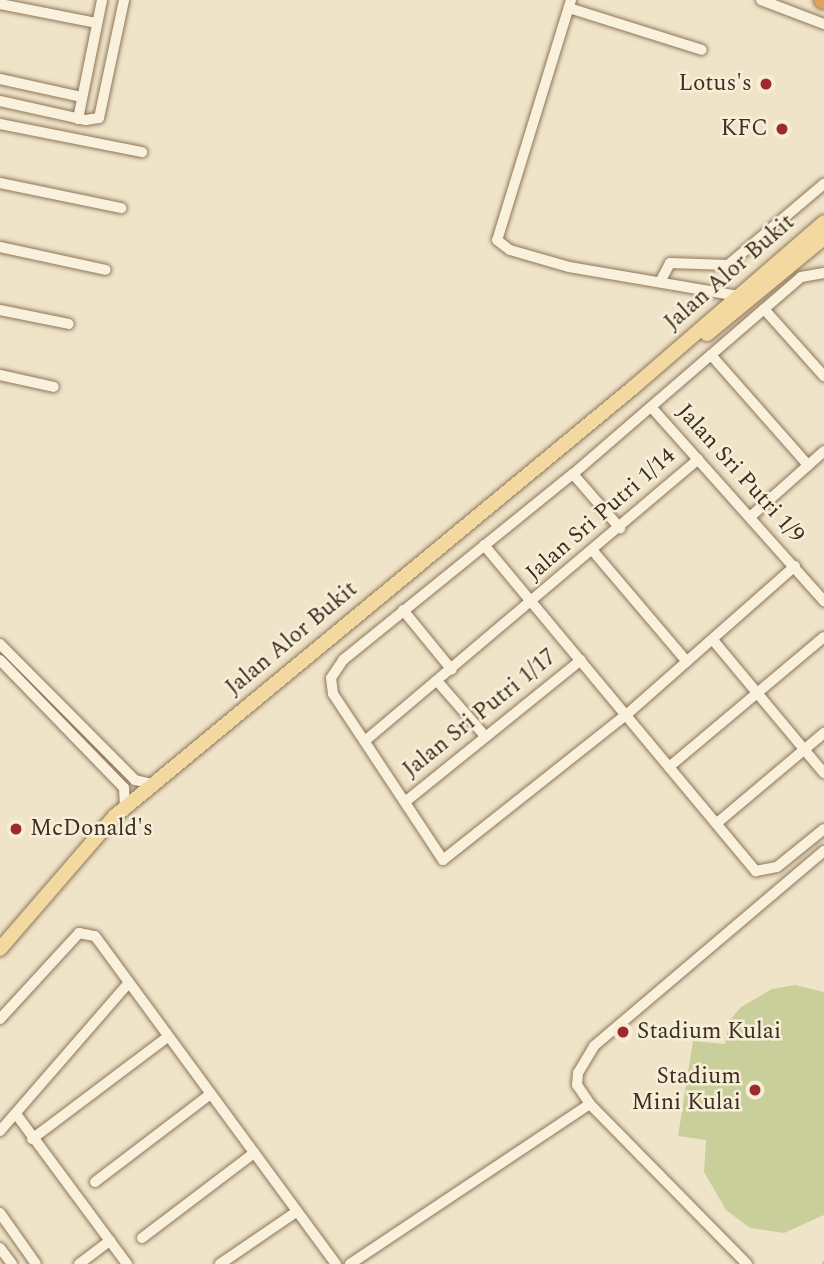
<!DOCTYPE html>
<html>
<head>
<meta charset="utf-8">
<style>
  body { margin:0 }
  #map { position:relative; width:824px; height:1264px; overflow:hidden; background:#f0e4c8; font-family:Spectral,serif }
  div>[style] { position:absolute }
  .green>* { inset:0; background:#c9cf9b }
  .stream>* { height:2.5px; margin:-1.25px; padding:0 1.25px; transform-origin:1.25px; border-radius:1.25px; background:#a9c4bc }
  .roads { filter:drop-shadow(0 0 2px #8d765c) drop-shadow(0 0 2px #8d765c) }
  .minor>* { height:10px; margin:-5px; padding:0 5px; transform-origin:5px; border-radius:5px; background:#faf1dc }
  .major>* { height:14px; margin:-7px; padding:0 7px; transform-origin:7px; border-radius:7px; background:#f3d9a0 }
  .highway>* { height:16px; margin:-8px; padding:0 8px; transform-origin:8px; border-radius:8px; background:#e0a458 }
  .dots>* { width:19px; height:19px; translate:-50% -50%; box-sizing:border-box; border:4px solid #f7eed8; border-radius:50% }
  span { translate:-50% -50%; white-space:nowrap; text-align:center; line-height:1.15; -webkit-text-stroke:5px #f7eed8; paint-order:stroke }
  .poi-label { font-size:23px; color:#3d2e20 }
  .right { translate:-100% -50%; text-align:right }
  .left { translate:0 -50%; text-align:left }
  .street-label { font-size:23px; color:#3d2e20 }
</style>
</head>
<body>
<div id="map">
  <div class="green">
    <i style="clip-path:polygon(795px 985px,824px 992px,824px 1215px,784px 1233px,750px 1228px,726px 1210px,704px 1172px,706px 1140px,678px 1136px,693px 1041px,725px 1044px,730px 1020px,741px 1007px,772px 989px)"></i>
  </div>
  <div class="stream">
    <i style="left:823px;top:1264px;width:2px;rotate:-63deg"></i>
  </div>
  <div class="roads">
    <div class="minor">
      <i style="left:571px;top:0;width:251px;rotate:107.1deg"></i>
      <i style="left:497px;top:240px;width:16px;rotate:38deg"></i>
      <i style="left:510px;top:250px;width:61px;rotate:16.1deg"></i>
      <i style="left:569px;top:267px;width:178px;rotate:9.7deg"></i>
      <i style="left:761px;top:0;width:67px;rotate:20.9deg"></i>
      <i style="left:0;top:4px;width:99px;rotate:11.1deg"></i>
      <i style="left:569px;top:8px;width:139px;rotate:17.5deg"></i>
      <i style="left:0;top:79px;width:84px;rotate:12.4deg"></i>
      <i style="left:0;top:101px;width:88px;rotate:12.5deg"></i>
      <i style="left:86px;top:120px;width:13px;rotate:-9deg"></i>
      <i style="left:99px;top:118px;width:121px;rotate:-78deg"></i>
      <i style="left:78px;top:119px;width:121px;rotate:-78.6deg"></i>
      <i style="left:0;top:124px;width:145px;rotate:11.2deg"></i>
      <i style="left:0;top:183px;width:124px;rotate:11.7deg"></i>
      <i style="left:0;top:247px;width:108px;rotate:12.2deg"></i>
      <i style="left:660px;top:282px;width:21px;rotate:-62deg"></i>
      <i style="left:670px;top:263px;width:58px;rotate:2deg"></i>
      <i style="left:728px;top:265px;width:126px;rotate:-40.2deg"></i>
      <i style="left:764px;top:309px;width:90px;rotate:48.2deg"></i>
      <i style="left:0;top:310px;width:70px;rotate:11.5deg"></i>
      <i style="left:711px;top:355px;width:147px;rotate:48.6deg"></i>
      <i style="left:0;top:375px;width:55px;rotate:12.5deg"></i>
      <i style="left:652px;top:408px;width:259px;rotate:48.3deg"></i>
      <i style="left:573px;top:474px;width:72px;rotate:49deg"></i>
      <i style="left:750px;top:517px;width:99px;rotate:-41.7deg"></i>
      <i style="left:484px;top:545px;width:425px;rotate:50.2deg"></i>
      <i style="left:756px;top:871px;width:21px;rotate:-11deg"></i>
      <i style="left:777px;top:867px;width:60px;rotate:-39deg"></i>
      <i style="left:593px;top:551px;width:145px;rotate:49.7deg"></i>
      <i style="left:795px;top:566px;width:224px;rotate:138.6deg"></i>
      <i style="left:627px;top:714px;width:235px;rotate:141.6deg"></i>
      <i style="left:443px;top:860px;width:199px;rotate:-123.5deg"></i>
      <i style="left:333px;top:694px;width:16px;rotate:-97deg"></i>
      <i style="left:331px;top:678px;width:22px;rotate:-56deg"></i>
      <i style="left:343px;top:660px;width:296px;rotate:-39deg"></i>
      <i style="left:573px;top:474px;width:301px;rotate:-40.8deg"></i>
      <i style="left:801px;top:277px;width:23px;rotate:-10deg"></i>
      <i style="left:403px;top:610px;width:77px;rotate:50.8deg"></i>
      <i style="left:713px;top:640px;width:173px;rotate:50.2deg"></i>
      <i style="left:0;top:644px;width:192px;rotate:45.2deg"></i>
      <i style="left:135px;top:780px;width:18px;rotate:13deg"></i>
      <i style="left:0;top:660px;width:178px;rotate:45.9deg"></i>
      <i style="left:124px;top:788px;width:20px;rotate:87deg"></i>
      <i style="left:438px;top:682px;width:72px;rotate:49deg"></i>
      <i style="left:366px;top:740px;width:435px;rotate:-40.2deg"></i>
      <i style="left:669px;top:767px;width:202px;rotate:-40deg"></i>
      <i style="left:405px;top:802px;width:226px;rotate:-38.9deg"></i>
      <i style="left:717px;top:823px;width:140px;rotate:-40.1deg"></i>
      <i style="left:0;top:1019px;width:117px;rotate:-47.4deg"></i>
      <i style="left:79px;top:933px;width:16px;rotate:11deg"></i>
      <i style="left:95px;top:936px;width:407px;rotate:53.7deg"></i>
      <i style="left:16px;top:1114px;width:187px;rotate:53.5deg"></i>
      <i style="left:0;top:1131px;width:195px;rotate:-49deg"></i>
      <i style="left:32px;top:1139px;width:168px;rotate:-37deg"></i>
      <i style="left:95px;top:1182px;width:142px;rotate:-37.3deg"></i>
      <i style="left:0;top:1213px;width:62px;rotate:54.8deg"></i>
      <i style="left:142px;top:1238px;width:141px;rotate:-37.2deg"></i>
      <i style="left:0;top:1248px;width:20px;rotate:53deg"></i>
      <i style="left:79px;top:1264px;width:39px;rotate:-37deg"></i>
      <i style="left:220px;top:1264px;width:92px;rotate:-34.4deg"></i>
      <i style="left:350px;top:1264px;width:288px;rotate:-33.7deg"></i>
      <i style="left:747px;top:1264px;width:224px;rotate:-134.5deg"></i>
      <i style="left:590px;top:1104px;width:23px;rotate:-124deg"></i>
      <i style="left:577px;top:1085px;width:12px;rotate:-85deg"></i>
      <i style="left:578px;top:1073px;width:31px;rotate:-59deg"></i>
      <i style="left:594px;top:1046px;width:302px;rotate:-40.3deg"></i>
    </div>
    <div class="major">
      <i style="left:707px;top:334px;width:151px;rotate:-39.4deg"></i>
      <i style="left:0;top:949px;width:176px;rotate:-49.2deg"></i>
      <i style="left:115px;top:816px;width:675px;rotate:-39.59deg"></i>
      <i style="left:635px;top:386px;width:250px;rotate:-40.9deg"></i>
    </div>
    <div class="highway">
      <i style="left:822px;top:0;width:2px;rotate:27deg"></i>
    </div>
  </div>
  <div class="dots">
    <i style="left:766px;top:84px;background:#9e2a2b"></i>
    <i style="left:782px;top:129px;background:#9e2a2b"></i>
    <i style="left:16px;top:829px;background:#9e2a2b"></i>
    <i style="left:623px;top:1032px;background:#9e2a2b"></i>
    <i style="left:755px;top:1090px;background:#9e2a2b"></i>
  </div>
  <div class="poi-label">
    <span class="right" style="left:752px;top:84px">Lotus's</span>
    <span class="right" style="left:768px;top:129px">KFC</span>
    <span class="left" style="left:30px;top:829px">McDonald's</span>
    <span class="left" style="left:637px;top:1032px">Stadium Kulai</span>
    <span class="right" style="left:741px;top:1090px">Stadium<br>Mini Kulai</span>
  </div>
  <div class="street-label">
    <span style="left:730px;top:273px;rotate:-41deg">Jalan Alor Bukit</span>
    <span style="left:740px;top:474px;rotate:48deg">Jalan Sri Putri 1/9</span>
    <span style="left:601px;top:515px;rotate:-41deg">Jalan Sri Putri 1/14</span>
    <span style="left:292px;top:639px;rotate:-40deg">Jalan Alor Bukit</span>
    <span style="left:480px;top:714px;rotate:-39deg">Jalan Sri Putri 1/17</span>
  </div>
</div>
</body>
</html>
